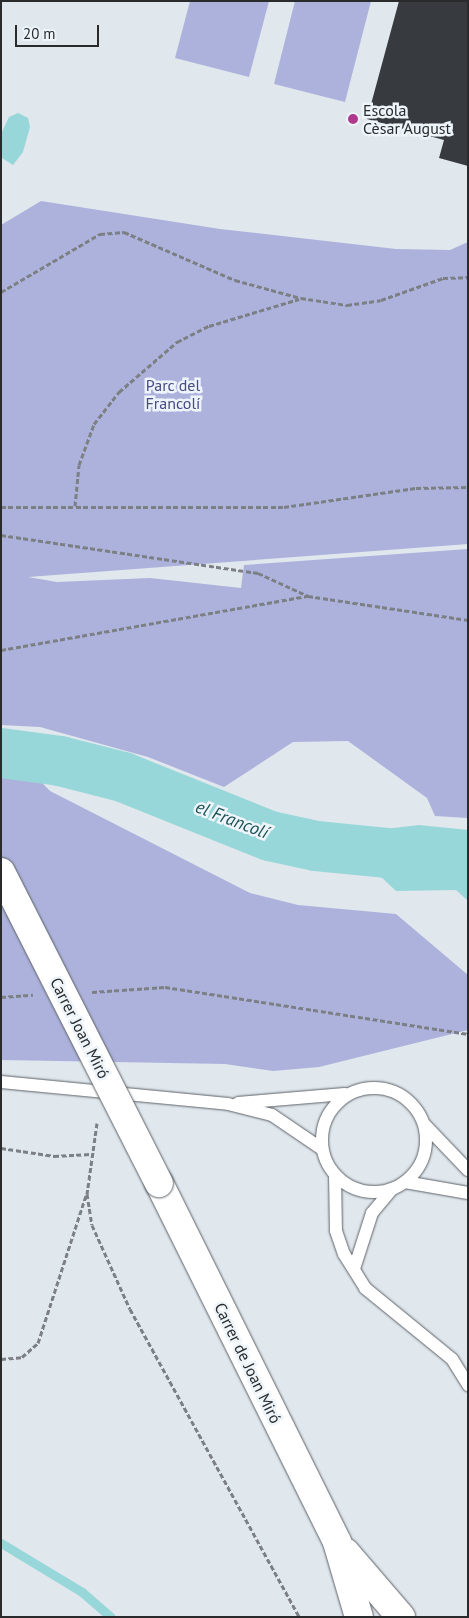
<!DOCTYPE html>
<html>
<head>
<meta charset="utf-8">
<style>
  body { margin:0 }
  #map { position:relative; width:469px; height:1618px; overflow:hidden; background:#e0e7ed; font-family:"PT Sans",sans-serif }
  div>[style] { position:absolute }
  .green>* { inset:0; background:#adb2dc }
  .water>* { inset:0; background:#97d7d9 }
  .stream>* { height:9px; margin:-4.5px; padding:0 4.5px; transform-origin:4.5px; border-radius:4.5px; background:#97d7d9 }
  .river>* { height:50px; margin:-25px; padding:0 25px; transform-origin:25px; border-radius:25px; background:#97d7d9 }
  .building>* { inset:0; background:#373b40 }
  .path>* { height:3px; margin-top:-1.5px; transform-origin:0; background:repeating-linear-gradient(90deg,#7c8084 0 5px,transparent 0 7.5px) }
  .roads { filter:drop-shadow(0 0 1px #5d6368) drop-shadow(0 0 1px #5d6368) }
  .lane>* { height:12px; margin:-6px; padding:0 6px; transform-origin:6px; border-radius:6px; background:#fff }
  .lane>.ring { margin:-6px; padding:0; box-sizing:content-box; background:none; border:12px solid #fff; border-radius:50% }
  .secondary>* { height:28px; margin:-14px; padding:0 14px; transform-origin:14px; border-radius:14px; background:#fff }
  .bridges { filter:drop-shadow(0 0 1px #5d6368) drop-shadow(0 0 1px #5d6368) }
  .secondary-bridge>* { height:28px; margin:-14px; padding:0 14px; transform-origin:14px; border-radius:14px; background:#fff }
  .dots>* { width:14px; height:14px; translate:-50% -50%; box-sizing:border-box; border:2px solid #edf4fa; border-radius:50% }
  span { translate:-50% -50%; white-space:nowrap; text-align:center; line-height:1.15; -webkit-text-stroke:5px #edf4fa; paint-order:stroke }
  .poi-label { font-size:16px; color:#282a2c }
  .left { translate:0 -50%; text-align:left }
  .park-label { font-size:16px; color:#474a85 }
  .street-label { font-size:16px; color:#282a2c }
  .water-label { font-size:18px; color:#1a5253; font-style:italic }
  .frame { position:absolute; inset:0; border:2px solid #282a2c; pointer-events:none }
  .scale { position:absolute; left:15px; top:25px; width:84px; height:22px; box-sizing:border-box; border:2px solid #282a2c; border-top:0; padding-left:6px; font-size:15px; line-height:18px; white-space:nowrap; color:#282a2c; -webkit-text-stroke:4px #edf4fa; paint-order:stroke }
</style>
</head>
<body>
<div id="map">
  <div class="green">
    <i style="clip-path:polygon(190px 1px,269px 1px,249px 77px,175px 58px)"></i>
    <i style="clip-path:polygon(295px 1px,371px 1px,345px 102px,274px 84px)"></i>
    <i style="clip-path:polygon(41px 201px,220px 229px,396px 249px,450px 250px,468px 242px,468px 544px,28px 577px,57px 582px,150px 578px,241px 588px,244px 565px,468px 549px,468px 818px,435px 816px,427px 798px,348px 741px,293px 742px,224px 787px,148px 757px,40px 727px,1px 725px,1px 225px)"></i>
    <i style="clip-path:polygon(1px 741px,50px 791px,250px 893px,298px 905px,396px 914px,468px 975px,468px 1030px,319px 1067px,273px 1071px,225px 1064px,1px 1060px)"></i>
  </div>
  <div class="water">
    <i style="clip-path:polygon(18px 113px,28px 118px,30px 127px,23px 152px,13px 165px,2px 158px,1px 134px,9px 117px)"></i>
    <i style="clip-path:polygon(419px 825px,468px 830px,468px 901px,456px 890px,396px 891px,379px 875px,385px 829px)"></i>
  </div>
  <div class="stream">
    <i style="left:1px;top:1543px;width:95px;rotate:31.2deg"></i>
    <i style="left:82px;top:1592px;width:38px;rotate:41deg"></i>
  </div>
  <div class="river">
    <i style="left:1px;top:753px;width:60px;rotate:7.7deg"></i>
    <i style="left:60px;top:761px;width:65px;rotate:14.3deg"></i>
    <i style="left:123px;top:777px;width:158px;rotate:21.9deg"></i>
    <i style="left:270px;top:836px;width:47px;rotate:12.3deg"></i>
    <i style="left:316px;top:846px;width:153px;rotate:5.6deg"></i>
  </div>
  <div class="building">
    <i style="clip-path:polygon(399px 1px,468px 1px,468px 166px,439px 158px,444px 140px,367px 119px)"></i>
  </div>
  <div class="path">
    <i style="left:1px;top:292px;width:115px;rotate:-30.4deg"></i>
    <i style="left:100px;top:234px;width:24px;rotate:-5deg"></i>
    <i style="left:124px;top:232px;width:121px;rotate:23.4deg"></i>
    <i style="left:235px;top:280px;width:68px;rotate:15.3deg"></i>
    <i style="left:301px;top:298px;width:47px;rotate:8.7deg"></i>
    <i style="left:347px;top:305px;width:34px;rotate:-8deg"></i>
    <i style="left:381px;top:300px;width:66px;rotate:-19.5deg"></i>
    <i style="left:443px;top:278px;width:25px;rotate:-2deg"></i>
    <i style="left:75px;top:506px;width:41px;rotate:-84.4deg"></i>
    <i style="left:79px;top:465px;width:44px;rotate:-69.9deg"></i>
    <i style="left:94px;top:424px;width:41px;rotate:-52deg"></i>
    <i style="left:119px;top:392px;width:77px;rotate:-40.8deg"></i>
    <i style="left:177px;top:342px;width:36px;rotate:-27deg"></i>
    <i style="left:209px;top:326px;width:94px;rotate:-16.7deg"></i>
    <i style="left:1px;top:507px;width:283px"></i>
    <i style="left:284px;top:507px;width:133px;rotate:-8.2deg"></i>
    <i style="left:416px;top:488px;width:52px;rotate:-1.1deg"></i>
    <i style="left:1px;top:535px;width:260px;rotate:8.4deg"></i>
    <i style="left:258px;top:573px;width:55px;rotate:24.7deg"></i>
    <i style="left:1px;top:650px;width:312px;rotate:-10deg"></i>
    <i style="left:308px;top:596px;width:162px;rotate:8.5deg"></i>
    <i style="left:92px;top:992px;width:73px;rotate:-3.9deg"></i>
    <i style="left:165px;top:987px;width:307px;rotate:8.8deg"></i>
    <i style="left:1px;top:997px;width:32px;rotate:-4deg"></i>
    <i style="left:97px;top:1123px;width:72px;rotate:98deg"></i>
    <i style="left:87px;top:1194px;width:31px;rotate:81deg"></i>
    <i style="left:92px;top:1225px;width:92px;rotate:65.7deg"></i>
    <i style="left:130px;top:1309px;width:351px;rotate:61.2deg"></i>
    <i style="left:1px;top:1148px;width:54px;rotate:8.6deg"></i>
    <i style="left:54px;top:1156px;width:37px;rotate:-3deg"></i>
    <i style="left:1px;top:1359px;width:21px;rotate:-5deg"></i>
    <i style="left:22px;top:1357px;width:21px;rotate:-41deg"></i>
    <i style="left:38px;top:1343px;width:156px;rotate:-72deg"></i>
  </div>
  <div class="roads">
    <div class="lane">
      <i style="left:1px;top:1082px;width:228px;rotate:5.5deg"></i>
      <i style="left:228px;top:1104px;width:45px;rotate:14deg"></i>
      <i style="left:272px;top:1115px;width:60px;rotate:34.2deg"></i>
      <i class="ring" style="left:322px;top:1088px;width:92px;height:92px"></i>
      <i style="left:238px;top:1103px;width:107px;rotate:-4.8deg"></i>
      <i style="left:424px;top:1124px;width:64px;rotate:46.3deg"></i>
      <i style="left:335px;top:1175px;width:56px;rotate:89deg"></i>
      <i style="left:336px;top:1231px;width:24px;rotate:71deg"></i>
      <i style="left:344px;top:1254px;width:40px;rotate:58deg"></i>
      <i style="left:365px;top:1288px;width:112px;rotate:39.2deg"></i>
      <i style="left:452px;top:1359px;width:31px;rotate:58deg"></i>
      <i style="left:405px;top:1182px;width:64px;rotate:9.9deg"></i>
      <i style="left:354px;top:1269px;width:59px;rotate:-72.2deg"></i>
      <i style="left:372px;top:1213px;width:31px;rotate:-50deg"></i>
    </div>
    <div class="secondary">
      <i style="left:159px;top:1183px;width:401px;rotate:63.6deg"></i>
      <i style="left:337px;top:1542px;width:78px;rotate:73.7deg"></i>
      <i style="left:345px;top:1552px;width:86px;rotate:49.3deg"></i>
    </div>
  </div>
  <div class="bridges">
    <div class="secondary-bridge">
      <i style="left:1px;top:872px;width:349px;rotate:63.1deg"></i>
    </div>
  </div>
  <div class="dots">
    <i style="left:353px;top:119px;background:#b03990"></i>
  </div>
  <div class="poi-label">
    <span class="left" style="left:363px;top:119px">Escola<br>Cèsar August</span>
  </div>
  <div class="park-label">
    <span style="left:173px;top:394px">Parc del<br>Francolí</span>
  </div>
  <div class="street-label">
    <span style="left:80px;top:1028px;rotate:63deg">Carrer Joan Miró</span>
    <span style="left:248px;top:1363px;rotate:64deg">Carrer de Joan Miró</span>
  </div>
  <div class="water-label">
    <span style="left:232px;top:820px;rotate:21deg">el Francolí</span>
  </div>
  <div class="frame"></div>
  <div class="scale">20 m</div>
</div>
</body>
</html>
